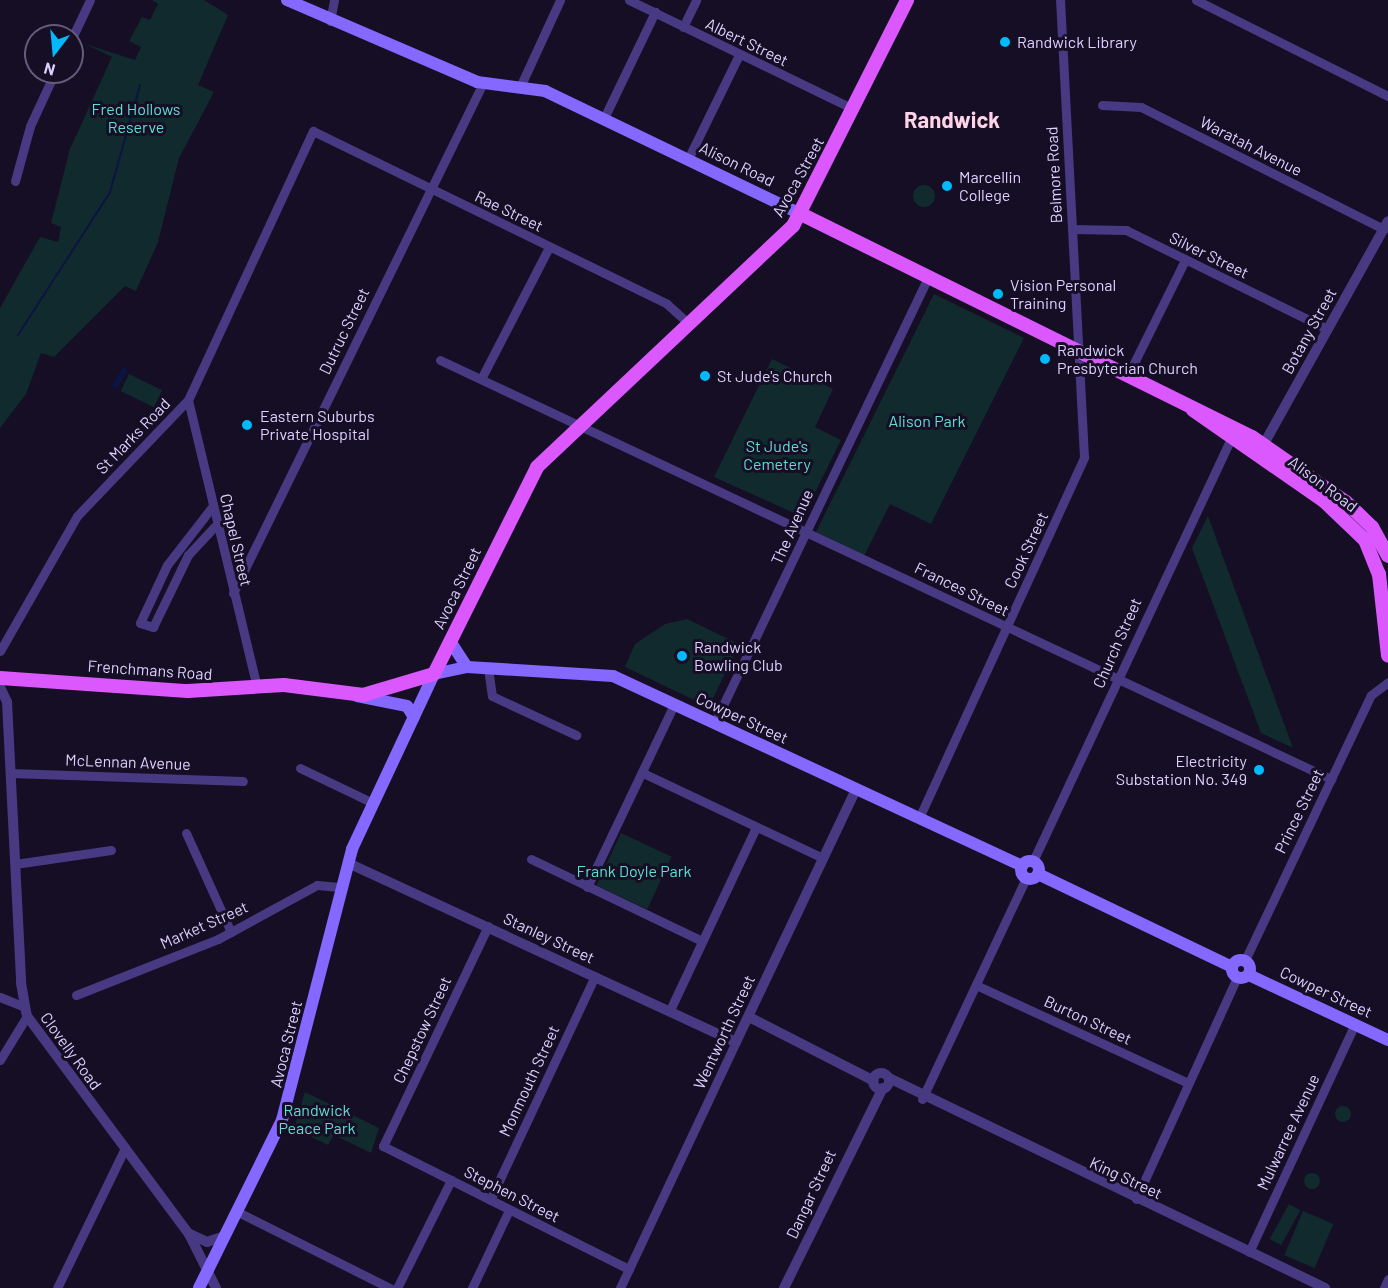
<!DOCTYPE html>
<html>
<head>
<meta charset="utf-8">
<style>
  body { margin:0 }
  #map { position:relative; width:1388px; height:1288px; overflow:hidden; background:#150e24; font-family:Barlow,sans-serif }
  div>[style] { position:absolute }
  .green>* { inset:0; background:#112a2e; transform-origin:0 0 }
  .round { border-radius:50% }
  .water>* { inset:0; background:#0a1541; transform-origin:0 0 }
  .stream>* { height:2px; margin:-1px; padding:0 1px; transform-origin:1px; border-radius:1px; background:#0a1541 }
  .minor>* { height:9px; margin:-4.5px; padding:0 4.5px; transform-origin:4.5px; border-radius:4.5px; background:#483983 }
  .tertiary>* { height:10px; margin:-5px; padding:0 5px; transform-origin:5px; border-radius:5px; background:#483983 }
  .tertiary>.ring { margin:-5px; padding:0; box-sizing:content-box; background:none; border:10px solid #483983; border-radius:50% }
  .secondary>* { height:12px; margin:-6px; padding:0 6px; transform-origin:6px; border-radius:6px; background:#8468ff }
  .secondary>.ring { margin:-6px; padding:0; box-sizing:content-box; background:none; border:12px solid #8468ff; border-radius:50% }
  .primary>* { height:14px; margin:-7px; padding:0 7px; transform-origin:7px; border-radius:7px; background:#db58ff }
  .dots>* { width:16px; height:16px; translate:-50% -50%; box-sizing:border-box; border:3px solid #150e24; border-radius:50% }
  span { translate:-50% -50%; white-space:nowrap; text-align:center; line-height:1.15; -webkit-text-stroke:6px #150e24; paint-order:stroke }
  .street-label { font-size:16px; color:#ded1ff }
  .poi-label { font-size:16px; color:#ded1ff }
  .left { translate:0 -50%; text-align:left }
  .right { translate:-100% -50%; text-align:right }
  .park-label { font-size:16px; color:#5ddfd3 }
  .district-label { font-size:22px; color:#ffd3e8; font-weight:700 }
  .north { position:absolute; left:24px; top:24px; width:60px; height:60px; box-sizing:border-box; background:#150e24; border:2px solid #655c7c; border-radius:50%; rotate:196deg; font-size:16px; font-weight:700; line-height:24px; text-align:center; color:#ded1ff }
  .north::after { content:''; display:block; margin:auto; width:21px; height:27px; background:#01bafb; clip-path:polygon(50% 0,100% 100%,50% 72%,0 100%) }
</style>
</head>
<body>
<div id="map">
  <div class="green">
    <i style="clip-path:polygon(152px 0,204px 0,228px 15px,198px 85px,214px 92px,179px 158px,158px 242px,136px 291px,125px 286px,54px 357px,41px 353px,26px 394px,0 428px,0 308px,40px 237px,58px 242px,61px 227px,51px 223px,70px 149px,112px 57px,85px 44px,135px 60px,141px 47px,129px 41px,142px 17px,150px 20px,158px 4px)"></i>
    <i class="round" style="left:913px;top:185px;width:22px;height:22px"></i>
    <i style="clip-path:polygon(934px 294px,1024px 338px,931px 524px,890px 504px,864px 556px,816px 532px)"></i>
    <i style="clip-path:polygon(772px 359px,833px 389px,815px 427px,841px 440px,803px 517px,714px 477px)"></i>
    <i style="left:129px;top:374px;width:37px;height:19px;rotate:26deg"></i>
    <i style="clip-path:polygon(1208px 516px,1293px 748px,1261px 733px,1192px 548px)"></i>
    <i style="clip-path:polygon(687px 619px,739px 644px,709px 707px,625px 667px,635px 644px,665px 624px)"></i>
    <i style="left:621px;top:833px;width:56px;height:58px;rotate:25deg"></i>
    <i style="clip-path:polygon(305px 1092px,379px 1128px,371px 1153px,334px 1135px,328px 1145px,294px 1128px)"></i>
    <i class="round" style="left:1335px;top:1106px;width:16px;height:16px"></i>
    <i class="round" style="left:1304px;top:1173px;width:16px;height:16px"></i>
    <i style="left:1289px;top:1204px;width:13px;height:40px;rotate:29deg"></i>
    <i style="left:1303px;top:1211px;width:33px;height:48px;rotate:23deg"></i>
  </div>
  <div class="water">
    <i style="left:123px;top:367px;width:6px;height:22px;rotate:31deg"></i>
  </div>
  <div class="stream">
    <i style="left:18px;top:335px;width:170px;rotate:-57.2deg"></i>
    <i style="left:110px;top:192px;width:111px;rotate:-74.3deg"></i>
  </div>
  <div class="minor">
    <i style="left:629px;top:0;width:249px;rotate:25.9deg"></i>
    <i style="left:1196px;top:0;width:215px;rotate:26.6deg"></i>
    <i style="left:330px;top:21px;width:21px;rotate:-79deg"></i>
    <i style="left:683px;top:27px;width:30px;rotate:-64deg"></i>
    <i style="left:72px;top:38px;width:42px;rotate:-64.7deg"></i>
    <i style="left:520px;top:87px;width:96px;rotate:-65.3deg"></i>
    <i style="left:1102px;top:105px;width:39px;rotate:3deg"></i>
    <i style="left:1141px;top:107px;width:272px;rotate:26.7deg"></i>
    <i style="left:604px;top:118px;width:118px;rotate:-64.3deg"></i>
    <i style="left:688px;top:159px;width:116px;rotate:-63.9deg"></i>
    <i style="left:15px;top:181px;width:57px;rotate:-74.7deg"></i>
    <i style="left:30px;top:126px;width:60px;rotate:-65.2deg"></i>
    <i style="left:1072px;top:229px;width:54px;rotate:1.1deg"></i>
    <i style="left:1126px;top:230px;width:224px;rotate:26.2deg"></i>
    <i style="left:440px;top:360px;width:985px;rotate:25.19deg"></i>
    <i style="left:1128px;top:375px;width:128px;rotate:-63.6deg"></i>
    <i style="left:482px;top:377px;width:146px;rotate:-62.7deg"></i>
    <i style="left:188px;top:400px;width:295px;rotate:76.5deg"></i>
    <i style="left:212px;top:507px;width:73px;rotate:127.8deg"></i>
    <i style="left:167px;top:565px;width:64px;rotate:115deg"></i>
    <i style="left:140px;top:623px;width:14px;rotate:17deg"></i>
    <i style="left:153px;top:627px;width:80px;rotate:-64.1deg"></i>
    <i style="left:188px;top:555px;width:40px;rotate:-47deg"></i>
    <i style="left:233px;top:593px;width:568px;rotate:-63.89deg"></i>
    <i style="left:0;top:651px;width:155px;rotate:-60.3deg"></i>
    <i style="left:77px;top:516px;width:161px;rotate:-46.3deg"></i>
    <i style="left:188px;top:400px;width:297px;rotate:-65.1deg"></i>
    <i style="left:313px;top:131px;width:394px;rotate:26deg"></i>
    <i style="left:667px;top:304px;width:28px;rotate:42deg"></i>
    <i style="left:488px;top:668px;width:28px;rotate:82deg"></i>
    <i style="left:492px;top:696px;width:93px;rotate:24.9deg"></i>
    <i style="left:714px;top:724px;width:496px;rotate:-64.4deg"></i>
    <i style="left:300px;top:768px;width:81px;rotate:25.6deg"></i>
    <i style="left:11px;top:773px;width:232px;rotate:2deg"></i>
    <i style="left:643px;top:773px;width:199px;rotate:25.3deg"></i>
    <i style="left:919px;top:818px;width:397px;rotate:-65.4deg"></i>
    <i style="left:1084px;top:457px;width:458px;rotate:-93deg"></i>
    <i style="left:186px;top:833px;width:109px;rotate:65.6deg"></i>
    <i style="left:531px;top:859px;width:190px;rotate:25.6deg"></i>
    <i style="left:1033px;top:861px;width:466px;rotate:-64.9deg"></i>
    <i style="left:15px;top:864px;width:97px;rotate:-8.3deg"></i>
    <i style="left:587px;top:887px;width:202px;rotate:-64.5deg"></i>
    <i style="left:488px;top:926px;width:244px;rotate:115.5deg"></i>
    <i style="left:383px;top:1146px;width:275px;rotate:26.6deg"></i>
    <i style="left:1245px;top:960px;width:293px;rotate:-64.6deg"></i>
    <i style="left:1371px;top:695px;width:21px;rotate:-37deg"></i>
    <i style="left:976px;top:985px;width:234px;rotate:24.8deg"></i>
    <i style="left:76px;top:995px;width:153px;rotate:-21.5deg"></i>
    <i style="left:218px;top:939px;width:113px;rotate:-28.6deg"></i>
    <i style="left:317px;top:885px;width:25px;rotate:5deg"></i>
    <i style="left:0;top:997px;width:27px;rotate:22deg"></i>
    <i style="left:670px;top:1010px;width:202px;rotate:-64.8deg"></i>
    <i style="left:0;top:1060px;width:52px;rotate:-58.5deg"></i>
    <i style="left:922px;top:1099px;width:244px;rotate:-64.8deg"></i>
    <i style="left:1136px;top:1199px;width:244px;rotate:-65.5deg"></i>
    <i style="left:490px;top:1200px;width:247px;rotate:-64.9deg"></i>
    <i style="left:236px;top:1211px;width:172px;rotate:26.6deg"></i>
    <i style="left:1249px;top:1252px;width:251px;rotate:-65.1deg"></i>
    <i style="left:57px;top:1288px;width:156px;rotate:-64.1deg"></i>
    <i style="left:397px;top:1288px;width:121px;rotate:-63.4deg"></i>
    <i style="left:472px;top:1288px;width:86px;rotate:-64.6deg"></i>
    <i style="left:620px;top:1288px;width:272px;rotate:-64.8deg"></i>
    <i style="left:1384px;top:1288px;width:10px;rotate:-66deg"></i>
  </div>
  <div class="tertiary">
    <i style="left:1260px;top:451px;width:263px;rotate:-60.9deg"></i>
    <i style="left:0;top:687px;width:17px;rotate:65deg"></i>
    <i style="left:7px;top:702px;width:281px;rotate:87.1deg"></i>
    <i style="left:21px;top:983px;width:34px;rotate:80deg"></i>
    <i style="left:27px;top:1016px;width:272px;rotate:53.4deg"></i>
    <i style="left:189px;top:1234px;width:60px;rotate:63.4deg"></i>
    <i style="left:348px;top:863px;width:427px;rotate:24.8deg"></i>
    <i style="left:736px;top:1042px;width:280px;rotate:-64.6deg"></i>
    <i style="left:749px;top:1017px;width:140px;rotate:27.1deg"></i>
    <i class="ring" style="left:873px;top:1073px;width:6px;height:6px"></i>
    <i style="left:889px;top:1078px;width:484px;rotate:25.7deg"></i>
    <i style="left:190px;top:1234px;width:19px;rotate:25deg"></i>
    <i style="left:207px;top:1242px;width:18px;rotate:-19deg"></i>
    <i style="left:784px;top:1288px;width:223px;rotate:-63.7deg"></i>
  </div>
  <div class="secondary">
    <i style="left:287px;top:0;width:207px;rotate:23.3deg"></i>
    <i style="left:477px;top:82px;width:69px;rotate:7.5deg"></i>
    <i style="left:545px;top:91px;width:284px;rotate:25.7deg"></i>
    <i style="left:450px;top:641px;width:31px;rotate:57deg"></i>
    <i style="left:357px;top:696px;width:51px;rotate:11.3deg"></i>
    <i style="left:407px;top:706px;width:13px;rotate:58deg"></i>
    <i class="ring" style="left:1021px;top:861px;width:6px;height:6px"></i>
    <i style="left:1038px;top:874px;width:215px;rotate:25.6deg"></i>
    <i class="ring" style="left:1232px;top:960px;width:6px;height:6px"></i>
    <i style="left:1249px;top:975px;width:153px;rotate:25.1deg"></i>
    <i style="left:199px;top:1288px;width:187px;rotate:-63.7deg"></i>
    <i style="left:282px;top:1120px;width:280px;rotate:-75.5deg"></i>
    <i style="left:352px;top:849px;width:193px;rotate:-64.9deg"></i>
    <i style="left:434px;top:674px;width:34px;rotate:-12deg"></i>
    <i style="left:467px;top:667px;width:146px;rotate:3.5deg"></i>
    <i style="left:613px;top:676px;width:451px;rotate:24.9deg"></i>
  </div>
  <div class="primary">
    <i style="left:801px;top:214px;width:503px;rotate:26.31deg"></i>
    <i style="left:1252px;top:437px;width:114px;rotate:34.7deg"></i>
    <i style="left:1346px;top:502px;width:36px;rotate:44deg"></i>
    <i style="left:1372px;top:527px;width:33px;rotate:61deg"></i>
    <i style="left:1193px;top:410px;width:160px;rotate:34.8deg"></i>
    <i style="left:1324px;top:501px;width:57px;rotate:43.6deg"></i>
    <i style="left:1365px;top:540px;width:37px;rotate:68deg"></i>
    <i style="left:1379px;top:574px;width:82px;rotate:83.7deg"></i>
    <i style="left:0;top:678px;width:188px;rotate:4deg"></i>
    <i style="left:188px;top:691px;width:96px;rotate:-3.6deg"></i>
    <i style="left:284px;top:685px;width:80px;rotate:7.2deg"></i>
    <i style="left:363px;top:695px;width:74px;rotate:-16.5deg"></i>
    <i style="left:434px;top:674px;width:231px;rotate:-63.5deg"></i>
    <i style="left:537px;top:467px;width:352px;rotate:-43.3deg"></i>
    <i style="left:793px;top:226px;width:253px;rotate:-63.2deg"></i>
  </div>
  <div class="dots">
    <i style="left:1005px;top:42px;background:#01bafb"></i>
    <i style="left:947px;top:186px;background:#01bafb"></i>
    <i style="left:998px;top:294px;background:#01bafb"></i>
    <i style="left:1045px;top:359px;background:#01bafb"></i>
    <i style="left:705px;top:376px;background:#01bafb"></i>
    <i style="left:247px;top:425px;background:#01bafb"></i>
    <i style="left:682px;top:656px;background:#01bafb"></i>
    <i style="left:1259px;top:770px;background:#01bafb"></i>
  </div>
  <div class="street-label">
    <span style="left:747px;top:42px;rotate:26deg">Albert Street</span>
    <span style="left:1251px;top:146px;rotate:27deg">Waratah Avenue</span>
    <span style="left:737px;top:164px;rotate:26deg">Alison Road</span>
    <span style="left:1054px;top:175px;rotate:-93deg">Belmore Road</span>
    <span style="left:798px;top:177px;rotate:-61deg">Avoca Street</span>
    <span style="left:509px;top:211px;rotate:26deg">Rae Street</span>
    <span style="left:1209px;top:255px;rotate:26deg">Silver Street</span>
    <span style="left:344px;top:331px;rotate:-64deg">Dutruc Street</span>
    <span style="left:1309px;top:331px;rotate:-61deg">Botany Street</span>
    <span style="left:133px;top:436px;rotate:-46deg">St Marks Road</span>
    <span style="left:1323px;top:484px;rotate:37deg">Alison Road</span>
    <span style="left:792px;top:527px;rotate:-66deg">The Avenue</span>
    <span style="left:236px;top:540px;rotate:77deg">Chapel Street</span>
    <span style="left:1026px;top:550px;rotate:-65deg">Cook Street</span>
    <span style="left:457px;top:588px;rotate:-64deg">Avoca Street</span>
    <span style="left:962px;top:589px;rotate:26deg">Frances Street</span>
    <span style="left:1117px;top:643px;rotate:-66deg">Church Street</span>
    <span style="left:150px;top:670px;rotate:4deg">Frenchmans Road</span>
    <span style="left:742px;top:718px;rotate:25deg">Cowper Street</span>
    <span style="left:128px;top:762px;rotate:2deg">McLennan Avenue</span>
    <span style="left:1299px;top:811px;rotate:-64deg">Prince Street</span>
    <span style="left:204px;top:925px;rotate:-24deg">Market Street</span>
    <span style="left:549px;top:938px;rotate:25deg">Stanley Street</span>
    <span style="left:1326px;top:992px;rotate:25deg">Cowper Street</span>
    <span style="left:1088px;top:1020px;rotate:25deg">Burton Street</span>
    <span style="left:422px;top:1030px;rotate:-65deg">Chepstow Street</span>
    <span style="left:724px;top:1032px;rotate:-65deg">Wentworth Street</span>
    <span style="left:286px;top:1044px;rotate:-76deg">Avoca Street</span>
    <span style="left:71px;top:1051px;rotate:54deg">Clovelly Road</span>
    <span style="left:529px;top:1081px;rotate:-65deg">Monmouth Street</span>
    <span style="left:1288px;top:1132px;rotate:-65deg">Mulwarree Avenue</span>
    <span style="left:1126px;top:1178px;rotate:25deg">King Street</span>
    <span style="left:512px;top:1194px;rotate:27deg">Stephen Street</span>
    <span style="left:811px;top:1194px;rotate:-65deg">Dangar Street</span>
  </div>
  <div class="poi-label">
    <span class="left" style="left:1017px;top:42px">Randwick Library</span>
    <span class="left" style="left:959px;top:186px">Marcellin<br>College</span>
    <span class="left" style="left:1010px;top:294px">Vision Personal<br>Training</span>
    <span class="left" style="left:1057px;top:359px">Randwick<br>Presbyterian Church</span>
    <span class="left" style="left:717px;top:376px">St Jude's Church</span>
    <span class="left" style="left:260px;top:425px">Eastern Suburbs<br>Private Hospital</span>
    <span class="left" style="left:694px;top:656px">Randwick<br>Bowling Club</span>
    <span class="right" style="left:1247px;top:770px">Electricity<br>Substation No. 349</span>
  </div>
  <div class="park-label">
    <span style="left:136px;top:118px">Fred Hollows<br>Reserve</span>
    <span style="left:927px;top:421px">Alison Park</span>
    <span style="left:777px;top:455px">St Jude's<br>Cemetery</span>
    <span style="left:634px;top:871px">Frank Doyle Park</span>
    <span style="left:317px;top:1119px">Randwick<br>Peace Park</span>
  </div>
  <div class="district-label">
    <span style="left:952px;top:120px">Randwick</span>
  </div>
  <div class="north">N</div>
</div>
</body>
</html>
